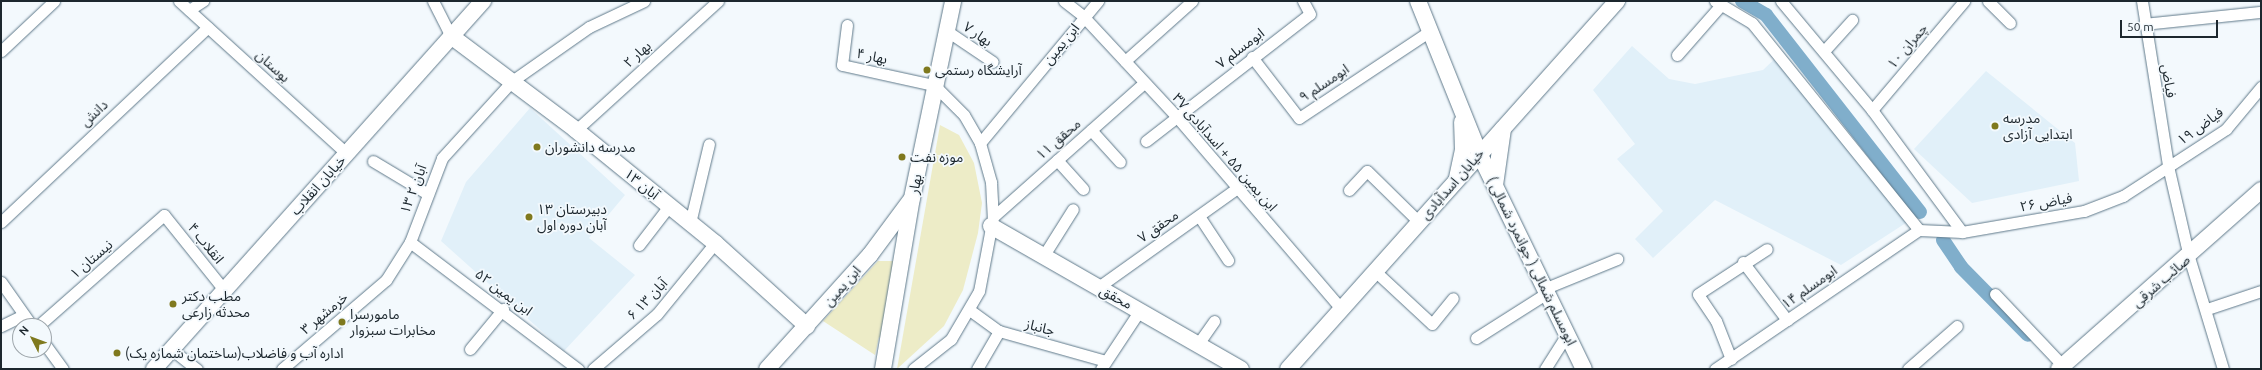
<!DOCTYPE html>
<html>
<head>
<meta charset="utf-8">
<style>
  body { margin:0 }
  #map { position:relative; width:2262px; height:370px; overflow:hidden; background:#f3f9fd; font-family:Ubuntu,"Noto Sans Arabic",sans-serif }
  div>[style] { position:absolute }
  .built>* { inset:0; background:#e1f0f9 }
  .green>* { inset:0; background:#edecc7 }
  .canal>* { height:14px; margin:-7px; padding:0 7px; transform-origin:7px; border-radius:7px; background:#80aecb }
  .roads { filter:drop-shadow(0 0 1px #5f798a) drop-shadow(0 0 1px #5f798a) }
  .street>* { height:11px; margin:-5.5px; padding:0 5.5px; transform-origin:5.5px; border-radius:5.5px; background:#fff }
  .secondary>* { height:16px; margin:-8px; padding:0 8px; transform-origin:8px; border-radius:8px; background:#fff }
  .dots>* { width:11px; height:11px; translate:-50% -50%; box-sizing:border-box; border:2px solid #f3f9fd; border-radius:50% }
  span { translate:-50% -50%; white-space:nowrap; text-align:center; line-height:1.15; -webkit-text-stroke:3.5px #f3f9fd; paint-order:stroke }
  .street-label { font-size:14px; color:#1c272e }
  .poi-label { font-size:14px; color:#1c272e }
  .left { translate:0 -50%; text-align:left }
  .frame { position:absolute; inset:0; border:2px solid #1c272e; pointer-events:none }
  .north { position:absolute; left:12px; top:318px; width:40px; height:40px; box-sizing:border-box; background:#f3f9fd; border:1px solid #9da5aa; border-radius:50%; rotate:312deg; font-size:11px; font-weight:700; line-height:16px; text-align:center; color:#1c272e }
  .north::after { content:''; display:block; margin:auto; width:14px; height:18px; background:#7f791e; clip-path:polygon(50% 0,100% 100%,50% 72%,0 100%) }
  .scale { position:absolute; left:2120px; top:20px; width:98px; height:18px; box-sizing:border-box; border:2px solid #1c272e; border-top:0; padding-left:5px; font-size:12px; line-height:14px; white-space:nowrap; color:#1c272e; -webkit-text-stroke:3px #f3f9fd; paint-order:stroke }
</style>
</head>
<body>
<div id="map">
  <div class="built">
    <i style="clip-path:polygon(1632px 46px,1669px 79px,1695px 84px,1763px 70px,1783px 51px,1912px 219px,1841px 265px,1715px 200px,1653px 258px,1635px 239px,1663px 211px,1617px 159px,1635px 144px,1593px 90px)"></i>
    <i style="clip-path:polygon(1986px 71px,2075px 143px,2079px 181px,1972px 203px,1914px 149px)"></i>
    <i style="clip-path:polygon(530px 108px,625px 195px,589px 238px,635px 275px,564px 351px,441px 241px,466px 182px)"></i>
  </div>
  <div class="green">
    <i style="clip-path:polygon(940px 125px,959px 135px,974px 163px,982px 203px,978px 233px,963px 290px,944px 326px,897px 369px)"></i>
    <i style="clip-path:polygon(878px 261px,894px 261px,887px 343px,879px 337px,875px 355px,823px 321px)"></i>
  </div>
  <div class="canal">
    <i style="left:1742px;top:1px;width:28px;rotate:30deg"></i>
    <i style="left:1766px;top:15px;width:250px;rotate:52deg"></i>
    <i style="left:1943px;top:240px;width:32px;rotate:56deg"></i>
    <i style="left:1961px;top:267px;width:95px;rotate:45.4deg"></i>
  </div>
  <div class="roads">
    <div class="street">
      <i style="left:179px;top:1px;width:226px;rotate:42.3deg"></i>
      <i style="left:433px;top:1px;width:39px;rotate:63deg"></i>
      <i style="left:1064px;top:1px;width:24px;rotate:38deg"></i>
      <i style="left:1083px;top:16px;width:137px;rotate:47.1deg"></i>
      <i style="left:1176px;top:116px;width:255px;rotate:49.4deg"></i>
      <i style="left:1715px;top:1px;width:43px;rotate:30.7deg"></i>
      <i style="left:1752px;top:23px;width:266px;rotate:51.1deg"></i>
      <i style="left:1781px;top:1px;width:142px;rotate:50.1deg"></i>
      <i style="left:1872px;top:110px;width:152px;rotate:53.6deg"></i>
      <i style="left:1988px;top:1px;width:31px;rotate:45deg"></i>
      <i style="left:2142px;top:1px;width:167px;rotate:81deg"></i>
      <i style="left:2168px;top:166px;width:93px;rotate:77deg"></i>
      <i style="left:2189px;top:257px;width:117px;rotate:73.1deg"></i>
      <i style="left:189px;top:10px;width:17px;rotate:-33deg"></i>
      <i style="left:2144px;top:24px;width:118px;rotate:-5.9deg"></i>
      <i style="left:847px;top:25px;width:40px;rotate:97.1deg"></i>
      <i style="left:842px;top:65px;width:94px;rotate:12.3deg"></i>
      <i style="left:934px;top:85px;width:42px;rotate:45deg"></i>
      <i style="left:964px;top:115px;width:32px;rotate:60deg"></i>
      <i style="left:980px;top:143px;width:41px;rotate:74.2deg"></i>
      <i style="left:991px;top:182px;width:35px;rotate:87deg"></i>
      <i style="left:993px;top:217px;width:75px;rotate:100.7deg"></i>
      <i style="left:979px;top:291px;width:56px;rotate:120.3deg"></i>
      <i style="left:951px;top:339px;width:48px;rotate:141.7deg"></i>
      <i style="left:947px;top:31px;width:55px;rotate:34deg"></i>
      <i style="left:1px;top:51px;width:73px;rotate:-43.3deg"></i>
      <i style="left:1824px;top:51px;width:42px;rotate:-47.9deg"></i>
      <i style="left:1677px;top:55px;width:67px;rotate:-48.7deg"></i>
      <i style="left:1252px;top:57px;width:77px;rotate:52.4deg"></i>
      <i style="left:1299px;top:118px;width:157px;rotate:-33.6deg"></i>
      <i style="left:1125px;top:61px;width:90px;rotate:-41.8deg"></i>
      <i style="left:1872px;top:110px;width:143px;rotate:-49.8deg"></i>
      <i style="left:576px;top:130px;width:192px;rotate:-42.3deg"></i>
      <i style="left:1091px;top:130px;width:43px;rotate:47.8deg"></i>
      <i style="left:1146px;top:141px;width:207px;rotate:-37.8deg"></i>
      <i style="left:1310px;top:14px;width:15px;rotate:-118deg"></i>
      <i style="left:980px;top:143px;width:185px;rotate:-50.3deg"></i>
      <i style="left:1057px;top:160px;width:39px;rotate:48deg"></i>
      <i style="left:373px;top:161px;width:64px;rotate:31deg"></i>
      <i style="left:1349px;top:190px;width:26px;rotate:-47deg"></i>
      <i style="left:1367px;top:171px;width:73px;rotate:44.4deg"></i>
      <i style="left:1199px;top:216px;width:53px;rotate:56.6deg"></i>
      <i style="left:993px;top:217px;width:202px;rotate:-41.6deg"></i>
      <i style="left:1px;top:222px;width:284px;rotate:-43.3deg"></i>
      <i style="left:690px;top:223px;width:81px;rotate:-76.5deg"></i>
      <i style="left:1919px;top:230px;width:43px;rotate:2.7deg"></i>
      <i style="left:1962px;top:232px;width:124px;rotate:-9.8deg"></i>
      <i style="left:2084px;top:211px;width:42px;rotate:-21deg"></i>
      <i style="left:2123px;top:196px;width:123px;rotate:-33deg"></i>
      <i style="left:2226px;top:129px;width:55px;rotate:-50.2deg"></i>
      <i style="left:410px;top:242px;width:211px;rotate:37.1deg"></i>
      <i style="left:639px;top:245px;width:49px;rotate:-52.4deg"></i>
      <i style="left:1044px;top:255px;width:54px;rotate:-57.8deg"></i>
      <i style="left:1743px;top:262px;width:73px;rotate:52.8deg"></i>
      <i style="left:1376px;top:272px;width:76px;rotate:42.9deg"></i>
      <i style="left:1432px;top:324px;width:33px;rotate:-51deg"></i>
      <i style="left:1px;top:282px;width:54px;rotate:54.8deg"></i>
      <i style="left:1097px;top:288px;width:171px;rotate:-35.5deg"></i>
      <i style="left:1546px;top:288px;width:77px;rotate:-22.2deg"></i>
      <i style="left:1995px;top:294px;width:103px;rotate:46.6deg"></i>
      <i style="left:2207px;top:309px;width:57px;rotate:-18.4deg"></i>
      <i style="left:971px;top:311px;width:34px;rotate:36deg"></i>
      <i style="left:999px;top:331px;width:111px;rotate:15.7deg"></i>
      <i style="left:1px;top:326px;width:25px;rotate:-26deg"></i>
      <i style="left:38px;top:326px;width:168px;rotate:-41.4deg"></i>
      <i style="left:164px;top:215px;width:96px;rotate:51.3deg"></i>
      <i style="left:1476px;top:338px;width:84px;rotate:-32.4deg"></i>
      <i style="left:44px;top:343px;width:32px;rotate:54deg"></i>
      <i style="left:1198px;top:344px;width:28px;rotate:-55deg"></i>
      <i style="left:171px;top:349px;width:33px;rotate:38deg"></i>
      <i style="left:470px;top:349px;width:52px;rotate:-50.5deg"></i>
      <i style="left:1731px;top:359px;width:41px;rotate:-111.5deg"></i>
      <i style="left:1716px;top:321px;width:32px;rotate:-124deg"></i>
      <i style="left:1698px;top:294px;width:82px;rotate:-33.1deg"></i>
      <i style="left:282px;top:369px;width:137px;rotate:-40.6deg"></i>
      <i style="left:386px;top:280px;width:45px;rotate:-57.7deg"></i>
      <i style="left:410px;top:242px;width:90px;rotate:-69.1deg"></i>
      <i style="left:442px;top:158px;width:104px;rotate:-47.7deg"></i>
      <i style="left:512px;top:81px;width:94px;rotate:-35deg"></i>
      <i style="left:589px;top:27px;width:61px;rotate:-25.3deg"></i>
      <i style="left:593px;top:369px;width:84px;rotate:-40.7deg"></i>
      <i style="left:657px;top:314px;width:92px;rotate:-50.8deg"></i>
      <i style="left:977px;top:369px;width:44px;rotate:-59.9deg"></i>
      <i style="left:1101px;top:369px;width:71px;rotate:-56.5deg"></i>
      <i style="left:1545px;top:369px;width:41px;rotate:-57.8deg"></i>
      <i style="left:1715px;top:369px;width:247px;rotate:-34.3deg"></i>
      <i style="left:1908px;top:369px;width:65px;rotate:-41.3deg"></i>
    </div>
    <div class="secondary">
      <i style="left:1418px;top:1px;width:164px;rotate:68.1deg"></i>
      <i style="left:1479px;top:153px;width:240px;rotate:64.1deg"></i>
      <i style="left:451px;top:36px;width:156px;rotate:36.9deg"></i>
      <i style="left:576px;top:130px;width:179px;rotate:39.1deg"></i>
      <i style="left:715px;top:243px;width:124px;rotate:42.1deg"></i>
      <i style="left:1457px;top:178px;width:30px;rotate:-78deg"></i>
      <i style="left:1463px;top:149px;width:27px;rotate:-92deg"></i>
      <i style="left:1495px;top:185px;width:57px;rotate:-81.9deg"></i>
      <i style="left:991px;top:226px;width:288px;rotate:29.8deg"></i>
      <i style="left:154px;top:369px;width:494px;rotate:-48.2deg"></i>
      <i style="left:767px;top:369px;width:154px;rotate:-47.9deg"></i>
      <i style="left:870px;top:255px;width:67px;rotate:-53.5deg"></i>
      <i style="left:883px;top:369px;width:173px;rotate:-80.4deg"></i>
      <i style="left:912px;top:198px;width:201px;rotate:-78.2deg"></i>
      <i style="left:1288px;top:369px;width:494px;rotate:-48.2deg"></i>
      <i style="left:2059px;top:369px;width:270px;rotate:-41.5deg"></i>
    </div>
  </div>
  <div class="dots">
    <i style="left:927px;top:70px;background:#7f791e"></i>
    <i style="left:1995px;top:126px;background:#7f791e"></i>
    <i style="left:537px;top:147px;background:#7f791e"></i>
    <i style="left:902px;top:157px;background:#7f791e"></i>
    <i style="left:529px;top:217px;background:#7f791e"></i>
    <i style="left:173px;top:304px;background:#7f791e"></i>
    <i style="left:342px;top:322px;background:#7f791e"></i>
    <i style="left:117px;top:353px;background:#7f791e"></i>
  </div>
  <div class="street-label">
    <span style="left:978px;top:34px;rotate:35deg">بهار ۷</span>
    <span style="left:1061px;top:44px;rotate:-51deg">ابن یمین</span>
    <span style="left:1907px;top:46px;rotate:-50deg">چمران ۱۰</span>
    <span style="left:1240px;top:48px;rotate:-37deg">ابومسلم ۷</span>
    <span style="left:637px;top:54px;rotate:-42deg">بهار ۲</span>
    <span style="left:872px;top:56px;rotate:12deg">بهار ۴</span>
    <span style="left:273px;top:66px;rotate:42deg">بوستان</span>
    <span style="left:2169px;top:81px;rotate:81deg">فیاض</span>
    <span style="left:1324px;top:83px;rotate:-34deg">ابومسلم ۹</span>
    <span style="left:94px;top:113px;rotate:-43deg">دانش</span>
    <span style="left:2200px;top:126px;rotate:-36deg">فیاض ۱۹</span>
    <span style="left:1058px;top:139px;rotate:-41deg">محقق ۱۱</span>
    <span style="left:1225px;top:152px;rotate:49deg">ابن یمین ۵۵ + اسدآبادی ۳۷</span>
    <span style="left:642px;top:184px;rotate:39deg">۱۳ آبان</span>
    <span style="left:915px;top:184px;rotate:-79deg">بهار</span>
    <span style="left:1452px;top:184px;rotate:-49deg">خیابان اسدآبادی</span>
    <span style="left:318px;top:185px;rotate:-48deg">خیابان انقلاب</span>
    <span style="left:413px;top:189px;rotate:-69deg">۱۳ آبان ۲</span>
    <span style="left:2046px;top:202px;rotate:-10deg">فیاض ۲۶</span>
    <span style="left:1158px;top:226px;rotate:-35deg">محقق ۷</span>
    <span style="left:206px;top:243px;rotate:51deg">انقلاب ۴</span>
    <span style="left:91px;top:259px;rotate:-41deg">نیستان ۱</span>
    <span style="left:1532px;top:261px;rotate:64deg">ابومسلم شمالی ( جوانمرد شمالی )</span>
    <span style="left:2161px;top:281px;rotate:-41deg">صائب شرقی</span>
    <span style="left:842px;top:286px;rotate:-49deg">ابن یمین</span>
    <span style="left:1809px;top:287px;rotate:-35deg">ابومسلم ۱۴</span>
    <span style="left:504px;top:292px;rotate:37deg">ابن یمین ۵۲</span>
    <span style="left:1116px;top:297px;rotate:28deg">محقق</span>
    <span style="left:647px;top:299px;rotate:-46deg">۶ آبان ۱۳</span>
    <span style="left:324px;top:313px;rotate:-40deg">خرمشهر ۳</span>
    <span style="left:1040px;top:327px;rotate:15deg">جانباز</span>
  </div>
  <div class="poi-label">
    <span class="left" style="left:935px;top:70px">آرایشگاه رستمی</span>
    <span class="left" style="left:2003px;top:126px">مدرسه<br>ابتدایی آزادی</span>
    <span class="left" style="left:545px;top:147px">مدرسه دانشوران</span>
    <span class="left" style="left:910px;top:157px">موزه نفت</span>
    <span class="left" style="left:537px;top:217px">دبیرستان ۱۳<br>آبان دوره اول</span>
    <span class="left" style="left:182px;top:304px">مطب دکتر<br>محدثه زارعی</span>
    <span class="left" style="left:350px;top:322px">مامورسرا<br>مخابرات سبزوار</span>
    <span class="left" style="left:125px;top:353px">اداره آب و فاضلاب(ساختمان شماره یک)</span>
  </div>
  <div class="frame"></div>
  <div class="north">N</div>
  <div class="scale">50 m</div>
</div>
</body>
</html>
